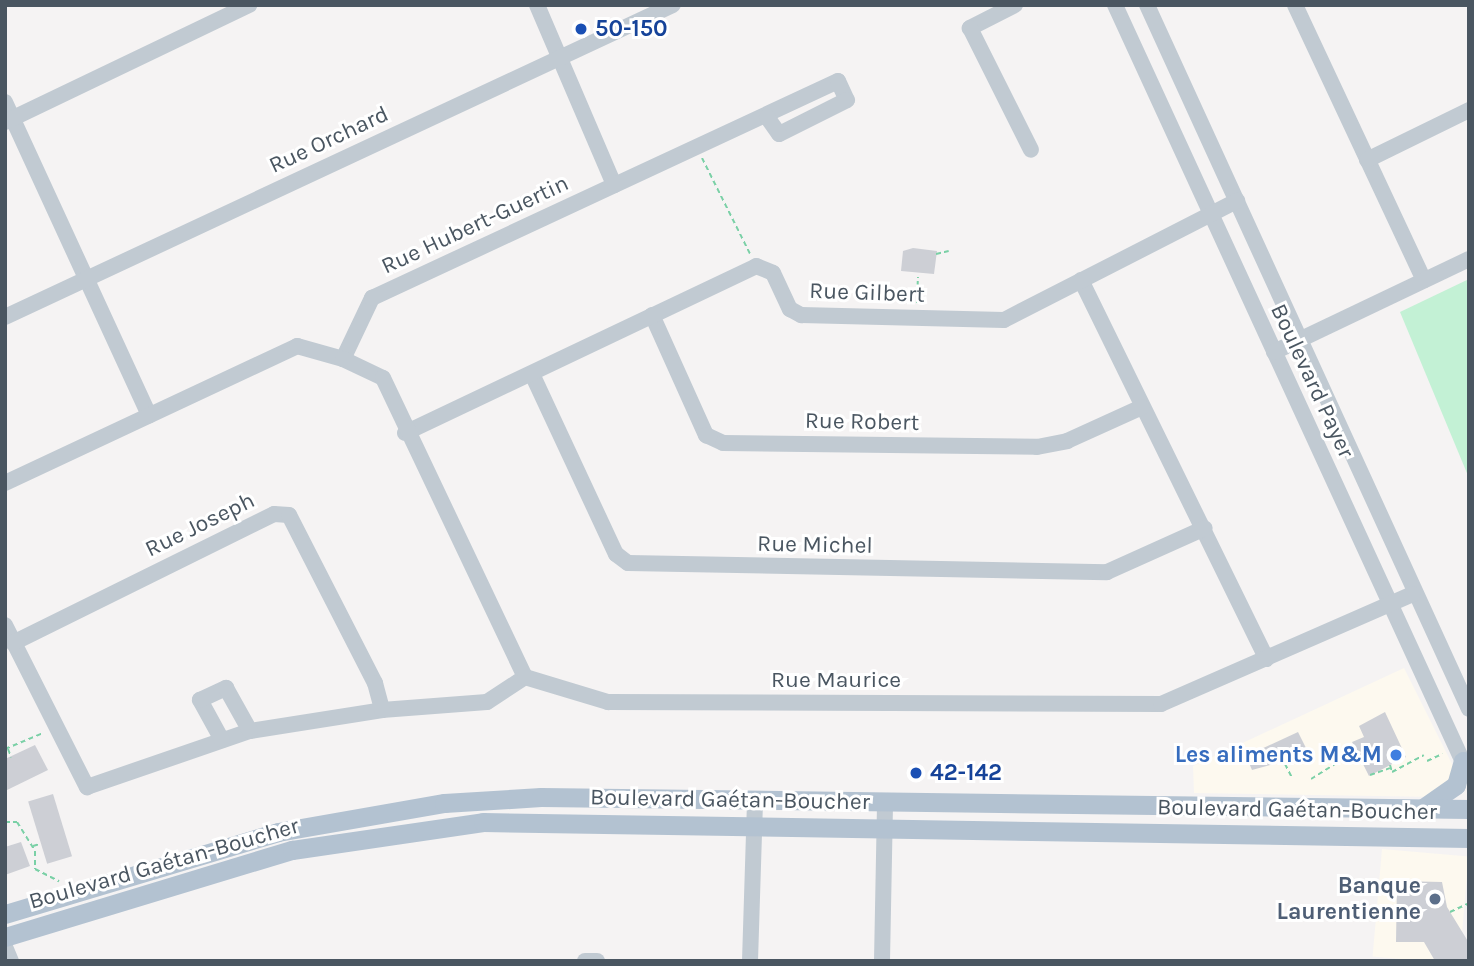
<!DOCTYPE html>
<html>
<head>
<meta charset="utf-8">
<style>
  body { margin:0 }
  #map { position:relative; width:1474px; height:966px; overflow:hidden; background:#f5f3f3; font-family:Karla,sans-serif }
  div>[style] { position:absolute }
  .commercial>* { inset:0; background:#fdf9ef; transform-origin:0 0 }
  .green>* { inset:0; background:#c3f1d5 }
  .building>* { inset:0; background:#cdcfd5; transform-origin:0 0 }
  .path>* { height:2px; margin-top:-1px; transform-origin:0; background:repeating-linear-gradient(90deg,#7ad0a6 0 5px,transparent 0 8.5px) }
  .minor>* { height:16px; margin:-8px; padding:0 8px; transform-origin:8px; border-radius:8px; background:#c1cad2 }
  .major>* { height:19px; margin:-9.5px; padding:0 9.5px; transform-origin:9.5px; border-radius:9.5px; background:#b3c2d1 }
  .dots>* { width:19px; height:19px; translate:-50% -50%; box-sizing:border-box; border:4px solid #fff; border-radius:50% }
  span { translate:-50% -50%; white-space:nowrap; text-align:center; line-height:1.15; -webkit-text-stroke:6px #fff; paint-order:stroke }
  .transit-label { font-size:23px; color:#164399; font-weight:700 }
  .left { translate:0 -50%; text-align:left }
  .street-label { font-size:23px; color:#4a5661 }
  .shop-label { font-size:23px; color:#366cbe; font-weight:700 }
  .right { translate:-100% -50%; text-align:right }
  .service-label { font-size:23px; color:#4e5e75; font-weight:700 }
  .frame { position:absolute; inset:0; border:7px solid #4a5661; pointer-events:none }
</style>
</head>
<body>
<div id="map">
  <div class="commercial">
    <i style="clip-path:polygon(1404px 668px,1453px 766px,1454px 777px,1437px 797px,1194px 793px,1193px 766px)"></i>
    <i style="left:1382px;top:849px;width:87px;height:108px;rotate:5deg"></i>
  </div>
  <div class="green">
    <i style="clip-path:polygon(1469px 279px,1469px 478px,1400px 312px)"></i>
  </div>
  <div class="building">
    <i style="clip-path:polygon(913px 248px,937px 251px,934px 274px,901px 271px,903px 251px)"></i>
    <i style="clip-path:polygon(1385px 712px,1406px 757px,1369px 776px,1352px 742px,1364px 737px,1359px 726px)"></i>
    <i style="clip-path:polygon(1298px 732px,1309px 754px,1252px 770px,1246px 756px)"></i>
    <i style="clip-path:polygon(35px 745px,48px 770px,5px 791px,5px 759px)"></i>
    <i style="left:53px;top:794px;width:65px;height:26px;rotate:73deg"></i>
    <i style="clip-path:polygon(21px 842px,30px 866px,5px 875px,5px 847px)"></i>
    <i style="clip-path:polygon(1397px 881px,1442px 882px,1447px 907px,1469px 943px,1469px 961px,1435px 961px,1424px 942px,1396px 942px)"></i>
  </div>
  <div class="path">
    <i style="left:702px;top:158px;width:107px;rotate:63.4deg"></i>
    <i style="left:936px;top:254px;width:13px;rotate:-13deg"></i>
    <i style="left:917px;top:303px;width:26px;rotate:-88deg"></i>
    <i style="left:5px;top:749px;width:41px;rotate:-22.8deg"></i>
    <i style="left:8px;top:749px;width:9px;rotate:69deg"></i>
    <i style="left:1427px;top:761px;width:17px;rotate:-25deg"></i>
    <i style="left:1285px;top:764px;width:16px;rotate:63deg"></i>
    <i style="left:1390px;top:765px;width:7px;rotate:74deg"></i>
    <i style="left:1392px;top:772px;width:36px;rotate:-28deg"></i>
    <i style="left:1370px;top:775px;width:21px;rotate:-19deg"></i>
    <i style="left:1311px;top:779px;width:34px;rotate:-32deg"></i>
    <i style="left:5px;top:822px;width:12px"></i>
    <i style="left:17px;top:822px;width:34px;rotate:58deg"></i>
    <i style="left:35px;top:851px;width:18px;rotate:90deg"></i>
    <i style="left:35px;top:869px;width:27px;rotate:27deg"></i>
    <i style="left:33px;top:846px;width:7px;rotate:-16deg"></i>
    <i style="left:1450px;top:912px;width:19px;rotate:-25deg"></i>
  </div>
  <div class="minor">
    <i style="left:537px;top:5px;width:196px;rotate:66.8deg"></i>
    <i style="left:1015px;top:5px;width:51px;rotate:152.9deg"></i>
    <i style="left:970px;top:28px;width:136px;rotate:63.4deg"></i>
    <i style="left:1115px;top:5px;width:845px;rotate:65.31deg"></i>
    <i style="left:1147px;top:5px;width:774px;rotate:65.42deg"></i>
    <i style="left:1295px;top:5px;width:304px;rotate:64.9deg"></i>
    <i style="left:5px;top:102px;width:345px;rotate:65.3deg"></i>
    <i style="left:5px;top:122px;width:271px;rotate:-25.6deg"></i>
    <i style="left:1367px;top:160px;width:114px;rotate:-26.1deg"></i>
    <i style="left:1081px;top:280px;width:422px;rotate:63.9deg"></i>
    <i style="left:652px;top:315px;width:132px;rotate:65.8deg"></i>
    <i style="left:706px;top:435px;width:19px;rotate:25deg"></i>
    <i style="left:723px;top:443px;width:314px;rotate:0.7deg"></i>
    <i style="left:1037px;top:447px;width:31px;rotate:-11deg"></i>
    <i style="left:1067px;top:441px;width:82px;rotate:-24.4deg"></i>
    <i style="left:5px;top:317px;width:737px;rotate:-25.04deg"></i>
    <i style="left:1274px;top:352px;width:216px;rotate:-25.5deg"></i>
    <i style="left:343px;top:359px;width:68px;rotate:-64.6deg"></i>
    <i style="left:372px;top:298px;width:514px;rotate:-24.97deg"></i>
    <i style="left:838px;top:81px;width:21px;rotate:65deg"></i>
    <i style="left:847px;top:100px;width:76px;rotate:153.4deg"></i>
    <i style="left:779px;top:134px;width:21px;rotate:-125deg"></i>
    <i style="left:532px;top:374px;width:199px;rotate:65deg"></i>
    <i style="left:616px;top:554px;width:15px;rotate:37deg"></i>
    <i style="left:628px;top:563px;width:479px;rotate:1.1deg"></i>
    <i style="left:1107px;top:572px;width:107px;rotate:-24.2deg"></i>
    <i style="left:405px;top:433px;width:389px;rotate:-25.4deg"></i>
    <i style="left:756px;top:266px;width:18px;rotate:22deg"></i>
    <i style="left:773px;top:273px;width:40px;rotate:65deg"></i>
    <i style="left:790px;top:309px;width:13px;rotate:29deg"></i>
    <i style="left:801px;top:315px;width:203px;rotate:1.4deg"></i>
    <i style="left:1004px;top:320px;width:262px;rotate:-27.1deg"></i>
    <i style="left:5px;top:483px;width:323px;rotate:-25.1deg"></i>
    <i style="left:297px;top:346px;width:48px;rotate:15.8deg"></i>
    <i style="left:343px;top:359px;width:44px;rotate:25.4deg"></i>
    <i style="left:383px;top:378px;width:331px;rotate:64.6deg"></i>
    <i style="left:5px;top:625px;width:182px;rotate:63.2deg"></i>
    <i style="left:87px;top:787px;width:172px;rotate:-19deg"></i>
    <i style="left:250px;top:731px;width:134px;rotate:-9deg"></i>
    <i style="left:382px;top:710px;width:105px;rotate:-4.4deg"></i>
    <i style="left:487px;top:702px;width:45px;rotate:-33.3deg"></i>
    <i style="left:13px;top:643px;width:291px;rotate:-26.3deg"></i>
    <i style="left:274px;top:514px;width:15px;rotate:4deg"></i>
    <i style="left:289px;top:515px;width:189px;rotate:62.9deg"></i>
    <i style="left:375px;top:683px;width:28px;rotate:75deg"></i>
    <i style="left:525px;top:677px;width:87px;rotate:16.8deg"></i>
    <i style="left:608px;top:702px;width:553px;rotate:0.21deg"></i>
    <i style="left:1161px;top:704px;width:275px;rotate:-23.6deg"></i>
    <i style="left:222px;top:740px;width:46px;rotate:-118.8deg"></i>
    <i style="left:200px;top:700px;width:29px;rotate:-25deg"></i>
    <i style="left:226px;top:688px;width:49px;rotate:60.8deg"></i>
    <i style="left:5px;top:947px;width:15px;rotate:67deg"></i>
    <i style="left:585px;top:961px;width:12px"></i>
    <i style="left:750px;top:961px;width:160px;rotate:-88.2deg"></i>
    <i style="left:882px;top:961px;width:159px;rotate:-88.9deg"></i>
  </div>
  <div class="major">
    <i style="left:1423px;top:808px;width:40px;rotate:-34.9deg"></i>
    <i style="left:1456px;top:785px;width:25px;rotate:-74deg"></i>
    <i style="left:5px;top:914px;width:285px;rotate:-16.7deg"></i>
    <i style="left:278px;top:832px;width:169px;rotate:-9.9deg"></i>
    <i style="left:444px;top:803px;width:97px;rotate:-3.5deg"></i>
    <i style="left:541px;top:797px;width:928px;rotate:0.74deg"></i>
    <i style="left:5px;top:937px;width:300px;rotate:-16.9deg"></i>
    <i style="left:292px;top:850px;width:193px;rotate:-8.3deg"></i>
    <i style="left:483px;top:822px;width:986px;rotate:0.93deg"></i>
  </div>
  <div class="dots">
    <i style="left:581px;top:29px;background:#1a4fb4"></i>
    <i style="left:1396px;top:755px;background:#3f7fe0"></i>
    <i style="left:916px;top:773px;background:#1a4fb4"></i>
    <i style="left:1435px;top:899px;background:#5c6f8a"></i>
  </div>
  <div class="transit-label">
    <span class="left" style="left:595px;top:29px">50-150</span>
    <span class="left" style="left:930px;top:773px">42-142</span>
  </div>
  <div class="street-label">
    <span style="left:329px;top:140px;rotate:-25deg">Rue Orchard</span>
    <span style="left:475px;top:225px;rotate:-25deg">Rue Hubert-Guertin</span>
    <span style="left:867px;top:293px;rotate:2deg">Rue Gilbert</span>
    <span style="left:1312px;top:381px;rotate:65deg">Boulevard Payer</span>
    <span style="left:862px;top:422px;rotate:1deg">Rue Robert</span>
    <span style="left:200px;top:525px;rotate:-26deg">Rue Joseph</span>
    <span style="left:815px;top:545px;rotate:1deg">Rue Michel</span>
    <span style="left:836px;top:680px">Rue Maurice</span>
    <span style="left:730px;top:800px;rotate:1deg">Boulevard Gaétan-Boucher</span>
    <span style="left:1297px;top:810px;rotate:1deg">Boulevard Gaétan-Boucher</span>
    <span style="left:164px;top:864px;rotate:-16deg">Boulevard Gaétan-Boucher</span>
  </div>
  <div class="shop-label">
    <span class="right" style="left:1382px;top:755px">Les aliments M&amp;M</span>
  </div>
  <div class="service-label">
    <span class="right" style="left:1421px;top:899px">Banque<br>Laurentienne</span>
  </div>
  <div class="frame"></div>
</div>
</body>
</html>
